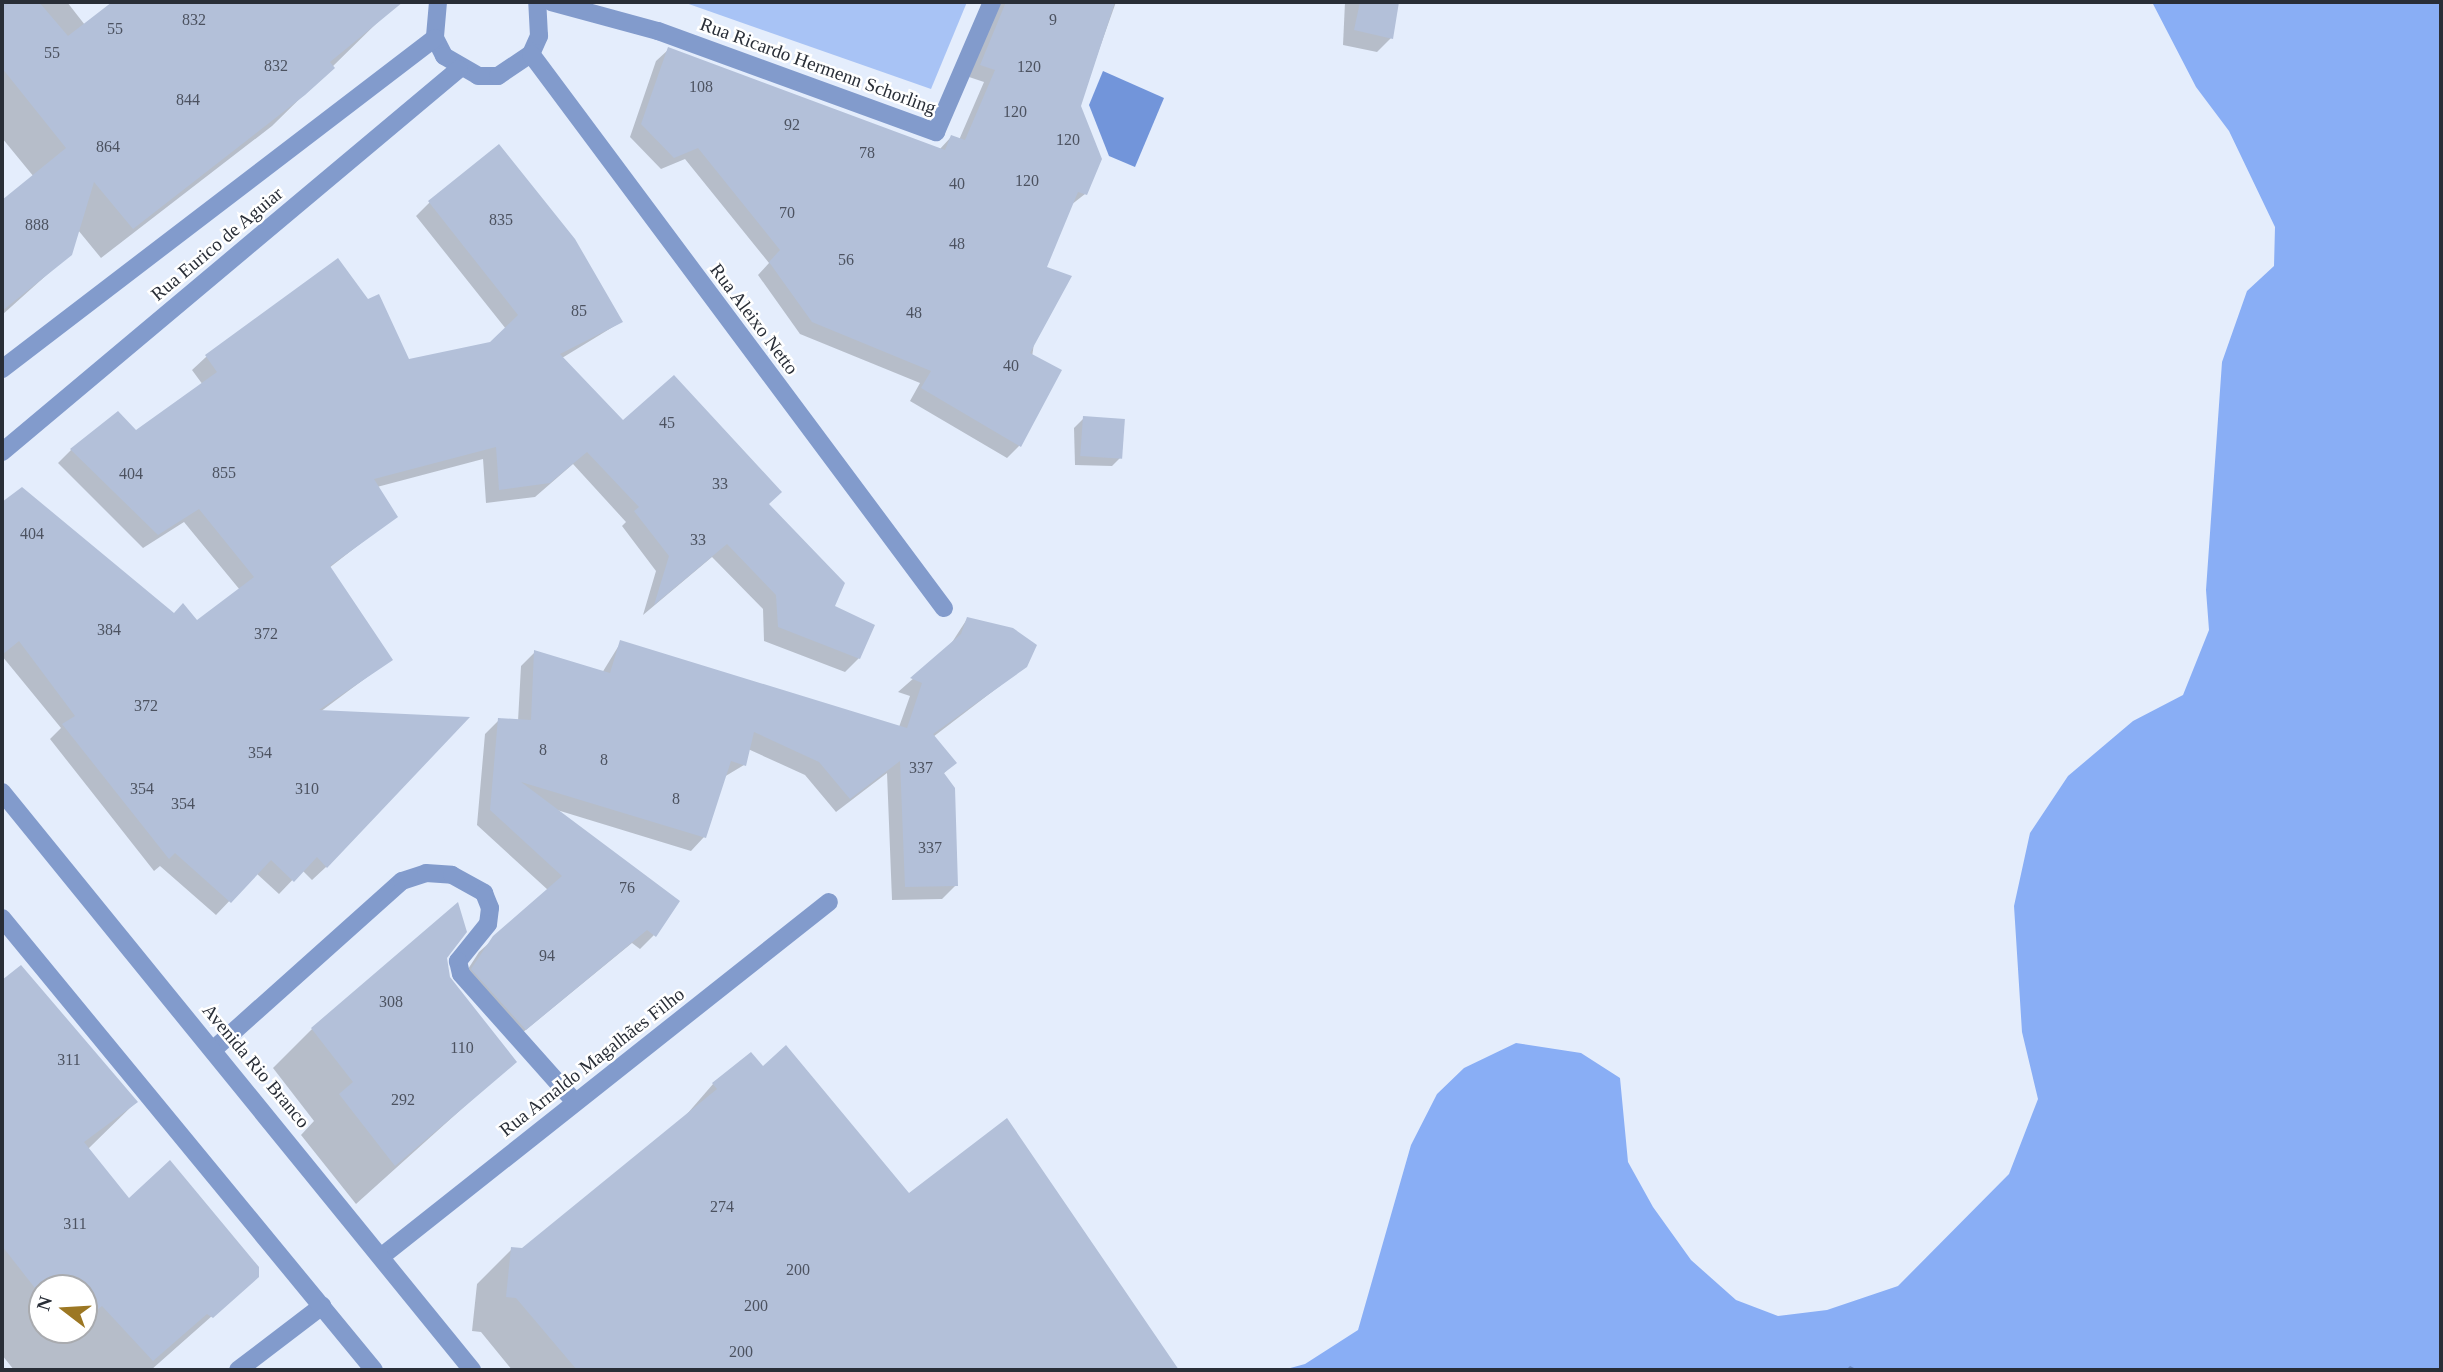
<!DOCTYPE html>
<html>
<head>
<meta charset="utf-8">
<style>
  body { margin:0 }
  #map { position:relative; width:2443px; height:1372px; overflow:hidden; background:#e4edfc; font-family:"Times New Roman",serif }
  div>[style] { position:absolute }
  .green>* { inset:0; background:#a8c3f5 }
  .forest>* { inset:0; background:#89aef5 }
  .water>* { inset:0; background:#7295da }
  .shadow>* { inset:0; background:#0003 }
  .building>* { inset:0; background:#b3c0d9; transform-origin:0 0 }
  .service>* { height:18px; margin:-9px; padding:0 9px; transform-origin:9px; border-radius:9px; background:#829bcc }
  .minor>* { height:18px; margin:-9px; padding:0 9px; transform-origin:9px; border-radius:9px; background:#829bcc }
  .tertiary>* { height:18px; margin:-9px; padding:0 9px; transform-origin:9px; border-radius:9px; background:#829bcc }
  span { translate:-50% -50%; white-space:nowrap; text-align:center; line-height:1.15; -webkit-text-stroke:5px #fff; paint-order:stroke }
  .number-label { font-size:16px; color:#4c5260 }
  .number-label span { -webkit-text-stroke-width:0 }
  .street-label { font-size:19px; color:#292e37 }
  .frame { position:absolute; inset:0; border:4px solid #292e37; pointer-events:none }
  .north { position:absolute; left:28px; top:1274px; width:70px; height:70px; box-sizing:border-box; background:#fff; border:2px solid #a9abaf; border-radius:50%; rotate:287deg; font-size:19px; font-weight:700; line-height:28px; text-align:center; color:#292e37 }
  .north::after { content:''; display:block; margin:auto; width:24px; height:32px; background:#9c7723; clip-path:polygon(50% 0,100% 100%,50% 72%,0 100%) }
</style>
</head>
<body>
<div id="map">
  <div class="green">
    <i style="clip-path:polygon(683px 2px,967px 2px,931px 89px)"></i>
  </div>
  <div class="forest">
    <i style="clip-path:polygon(2152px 2px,2441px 2px,2441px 1370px,1283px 1370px,1305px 1364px,1358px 1330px,1411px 1145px,1437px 1094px,1464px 1068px,1516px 1043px,1581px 1053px,1620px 1078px,1628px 1162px,1653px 1207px,1691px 1260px,1736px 1300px,1778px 1316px,1827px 1310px,1898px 1286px,2009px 1174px,2038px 1099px,2022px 1032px,2014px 906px,2030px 833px,2068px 776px,2133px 721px,2183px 695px,2209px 630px,2206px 590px,2222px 362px,2247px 291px,2274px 266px,2275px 227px,2229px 131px,2196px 87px)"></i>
  </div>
  <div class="water">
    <i style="clip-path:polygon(1103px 71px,1164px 98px,1135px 167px,1109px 156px,1089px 105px)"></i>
  </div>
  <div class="shadow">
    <i style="clip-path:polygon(2px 2px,67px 2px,85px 25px,113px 2px,375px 2px,386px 14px,272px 126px,101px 258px,78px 230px,70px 254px,2px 315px,2px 202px,34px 177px,2px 138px)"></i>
    <i style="clip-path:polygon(999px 2px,1116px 2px,1079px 106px,1085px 194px,1071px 205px,1045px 268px,1019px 446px,1007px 458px,910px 401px,920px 383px,800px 334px,758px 275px,769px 263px,685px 159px,661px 169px,630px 137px,656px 61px,669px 49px,939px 150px,951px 137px,959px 140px,984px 82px,969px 77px)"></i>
    <i style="clip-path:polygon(1345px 2px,1395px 2px,1391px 38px,1377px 52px,1343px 45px)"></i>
    <i style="clip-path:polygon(430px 202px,621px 322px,562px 358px,623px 422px,767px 505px,859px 658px,845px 672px,764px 641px,763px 609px,712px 557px,643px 615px,656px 571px,622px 526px,626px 522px,573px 464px,535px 497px,486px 503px,483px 459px,377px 487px,396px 516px,329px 568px,390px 660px,320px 712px,326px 867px,312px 880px,302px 870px,279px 894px,256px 873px,216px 915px,160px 866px,154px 871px,50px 739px,61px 728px,2px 656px,2px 505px,22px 489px,174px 615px,197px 623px,240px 590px,184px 522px,143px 548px,58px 463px,71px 450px,135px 432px,203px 385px,192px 370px,206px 357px,408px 361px,491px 344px,506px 329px,416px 216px)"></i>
    <i style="clip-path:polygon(1084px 418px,1121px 457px,1112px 466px,1075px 465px,1074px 428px)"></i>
    <i style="clip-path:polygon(967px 619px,1026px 666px,933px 737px,954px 763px,943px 774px,956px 885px,942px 899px,892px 900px,887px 773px,836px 812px,805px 775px,748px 749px,744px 765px,724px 777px,704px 837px,691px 851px,557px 810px,654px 935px,640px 949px,632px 943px,511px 1042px,459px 983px,479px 952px,548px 890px,477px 825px,485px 734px,499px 720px,518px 721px,521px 666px,535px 652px,602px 673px,621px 642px,899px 727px,910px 696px,898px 692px,949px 647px)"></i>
    <i style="clip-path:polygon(evenodd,21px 967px,136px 1102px,88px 1149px,129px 1201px,257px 1276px,151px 1370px,14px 1370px,2px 1355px,2px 982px,21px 967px,42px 1288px,84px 1288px,84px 1330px,42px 1330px,42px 1288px)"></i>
    <i style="clip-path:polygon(448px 978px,514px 1062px,356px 1204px,301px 1135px,314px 1121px,273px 1068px,312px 1029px)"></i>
    <i style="clip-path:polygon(763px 1069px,908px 1195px,1007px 1121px,1177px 1370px,512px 1370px,481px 1332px,472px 1331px,477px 1284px,512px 1249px,523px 1250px,681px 1121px,713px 1084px)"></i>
    <i style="clip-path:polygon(1850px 1366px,1858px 1370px,1846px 1370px)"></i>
  </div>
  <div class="building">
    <i style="clip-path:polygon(2px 2px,39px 2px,68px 36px,112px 2px,403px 2px,330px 62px,335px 68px,305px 95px,133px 229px,94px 182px,72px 255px,2px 311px,2px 200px,66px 148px,2px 68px)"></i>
    <i style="clip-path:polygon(1006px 2px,1115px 2px,1081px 106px,1102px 159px,1087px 195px,1078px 192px,1047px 267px,1072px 276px,1030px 353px,1062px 370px,1021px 447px,921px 388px,931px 371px,812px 322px,769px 262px,780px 250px,698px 148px,674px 158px,641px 124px,668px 47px,945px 150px,951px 135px,965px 140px,995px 70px,980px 65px)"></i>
    <i style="clip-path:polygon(1360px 2px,1399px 2px,1393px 39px,1354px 30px)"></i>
    <i style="clip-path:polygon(499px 144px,575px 239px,623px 322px,560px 354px,623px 420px,674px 375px,782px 492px,769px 504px,845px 583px,835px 606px,875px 625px,860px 659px,778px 627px,776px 595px,727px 544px,654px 605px,669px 556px,634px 511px,639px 507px,587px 452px,550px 483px,499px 490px,496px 447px,374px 479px,398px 517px,330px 566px,393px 660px,319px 710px,470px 717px,327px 868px,317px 857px,294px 882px,271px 860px,231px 903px,175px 853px,169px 859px,62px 724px,75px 716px,19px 641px,2px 655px,2px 502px,22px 487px,174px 613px,183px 603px,197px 620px,254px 577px,199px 509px,158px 535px,70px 449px,118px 411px,136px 430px,217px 372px,205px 355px,338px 258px,368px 299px,379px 294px,409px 359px,490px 342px,518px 315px,428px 201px)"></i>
    <i style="left:1083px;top:416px;width:42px;height:40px;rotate:4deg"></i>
    <i style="clip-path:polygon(967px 617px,1013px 628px,1037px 645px,1027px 667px,933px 734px,957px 763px,944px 773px,955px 788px,958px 886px,905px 887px,900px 761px,850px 799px,819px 762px,754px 732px,746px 766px,731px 761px,706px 838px,521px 782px,680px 901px,656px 937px,647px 930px,526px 1030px,471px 969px,493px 936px,562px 876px,490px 810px,498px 718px,531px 720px,534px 650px,610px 673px,620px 640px,907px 728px,922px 683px,910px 678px,961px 634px)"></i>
    <i style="clip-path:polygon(458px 902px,467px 932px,447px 958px,450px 977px,517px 1062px,395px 1166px,339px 1094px,353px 1082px,311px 1028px)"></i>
    <i style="clip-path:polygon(21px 965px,138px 1102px,84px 1142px,129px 1198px,170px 1160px,259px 1267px,259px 1277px,213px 1318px,207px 1314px,153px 1361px,102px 1306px,84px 1320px,84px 1288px,42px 1288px,42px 1297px,2px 1246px,2px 980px)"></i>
    <i style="clip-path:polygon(786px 1045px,909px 1193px,1007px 1118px,1179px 1370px,577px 1370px,516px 1298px,506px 1297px,511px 1247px,522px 1248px,717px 1089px,712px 1083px,751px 1052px,763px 1066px)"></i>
  </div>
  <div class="service">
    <i style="left:214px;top:1049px;width:252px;rotate:-41.8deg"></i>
    <i style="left:402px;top:881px;width:25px;rotate:-18deg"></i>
    <i style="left:426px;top:873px;width:26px;rotate:4deg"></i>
    <i style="left:452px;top:875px;width:37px;rotate:29deg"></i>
    <i style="left:484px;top:893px;width:16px;rotate:68deg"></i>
    <i style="left:490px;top:908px;width:16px;rotate:97deg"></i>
    <i style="left:488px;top:924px;width:48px;rotate:129deg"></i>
    <i style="left:458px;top:961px;width:13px;rotate:77deg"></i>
    <i style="left:461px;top:974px;width:171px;rotate:48.3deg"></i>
  </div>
  <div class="minor">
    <i style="left:438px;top:2px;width:36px;rotate:95deg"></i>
    <i style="left:435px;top:38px;width:20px;rotate:63deg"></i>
    <i style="left:444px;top:56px;width:39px;rotate:30deg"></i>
    <i style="left:478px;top:76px;width:20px"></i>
    <i style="left:498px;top:76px;width:40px;rotate:-34deg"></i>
    <i style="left:531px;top:54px;width:20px;rotate:-66deg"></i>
    <i style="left:539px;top:36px;width:34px;rotate:-93deg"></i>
    <i style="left:551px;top:2px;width:111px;rotate:15.2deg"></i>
    <i style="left:658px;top:31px;width:296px;rotate:20deg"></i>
    <i style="left:936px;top:132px;width:142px;rotate:-66.7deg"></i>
    <i style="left:531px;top:54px;width:691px;rotate:53.3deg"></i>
    <i style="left:2px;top:369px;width:545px;rotate:-37.4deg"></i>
    <i style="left:2px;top:452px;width:596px;rotate:-39.97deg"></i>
    <i style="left:382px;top:1256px;width:570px;rotate:-38.38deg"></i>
    <i style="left:238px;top:1370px;width:106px;rotate:-37.3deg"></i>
  </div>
  <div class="tertiary">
    <i style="left:2px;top:792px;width:745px;rotate:50.88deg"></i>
    <i style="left:2px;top:918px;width:585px;rotate:50.55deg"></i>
  </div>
  <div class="number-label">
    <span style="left:194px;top:20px">832</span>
    <span style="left:1053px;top:20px">9</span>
    <span style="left:115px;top:29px">55</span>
    <span style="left:52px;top:53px">55</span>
    <span style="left:276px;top:66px">832</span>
    <span style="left:1029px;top:67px">120</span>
    <span style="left:701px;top:87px">108</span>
    <span style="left:188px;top:100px">844</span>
    <span style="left:1015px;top:112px">120</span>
    <span style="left:792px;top:125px">92</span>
    <span style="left:1068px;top:140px">120</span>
    <span style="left:108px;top:147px">864</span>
    <span style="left:867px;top:153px">78</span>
    <span style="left:1027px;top:181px">120</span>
    <span style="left:957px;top:184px">40</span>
    <span style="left:787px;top:213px">70</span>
    <span style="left:501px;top:220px">835</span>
    <span style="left:37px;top:225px">888</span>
    <span style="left:957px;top:244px">48</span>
    <span style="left:846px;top:260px">56</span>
    <span style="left:579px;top:311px">85</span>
    <span style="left:914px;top:313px">48</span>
    <span style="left:1011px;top:366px">40</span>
    <span style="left:667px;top:423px">45</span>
    <span style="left:224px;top:473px">855</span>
    <span style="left:131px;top:474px">404</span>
    <span style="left:720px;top:484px">33</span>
    <span style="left:32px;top:534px">404</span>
    <span style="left:698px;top:540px">33</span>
    <span style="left:109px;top:630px">384</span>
    <span style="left:266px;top:634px">372</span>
    <span style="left:146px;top:706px">372</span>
    <span style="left:543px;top:750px">8</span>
    <span style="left:260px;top:753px">354</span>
    <span style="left:604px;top:760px">8</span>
    <span style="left:921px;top:768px">337</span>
    <span style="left:142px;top:789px">354</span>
    <span style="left:307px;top:789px">310</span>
    <span style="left:676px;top:799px">8</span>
    <span style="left:183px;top:804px">354</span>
    <span style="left:930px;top:848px">337</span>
    <span style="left:627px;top:888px">76</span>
    <span style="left:547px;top:956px">94</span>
    <span style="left:391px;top:1002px">308</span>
    <span style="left:462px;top:1048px">110</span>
    <span style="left:69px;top:1060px">311</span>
    <span style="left:403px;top:1100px">292</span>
    <span style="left:722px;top:1207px">274</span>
    <span style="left:75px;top:1224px">311</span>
    <span style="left:798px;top:1270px">200</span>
    <span style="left:756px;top:1306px">200</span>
    <span style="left:741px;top:1352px">200</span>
  </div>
  <div class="street-label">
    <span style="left:818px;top:66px;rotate:20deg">Rua Ricardo Hermenn Schorling</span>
    <span style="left:217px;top:244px;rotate:-40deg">Rua Eurico de Aguiar</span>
    <span style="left:754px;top:319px;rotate:53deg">Rua Aleixo Netto</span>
    <span style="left:592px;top:1062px;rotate:-38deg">Rua Arnaldo Magalhães Filho</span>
    <span style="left:256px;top:1066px;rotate:50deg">Avenida Rio Branco</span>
  </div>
  <div class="frame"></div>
  <div class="north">N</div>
</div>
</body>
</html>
